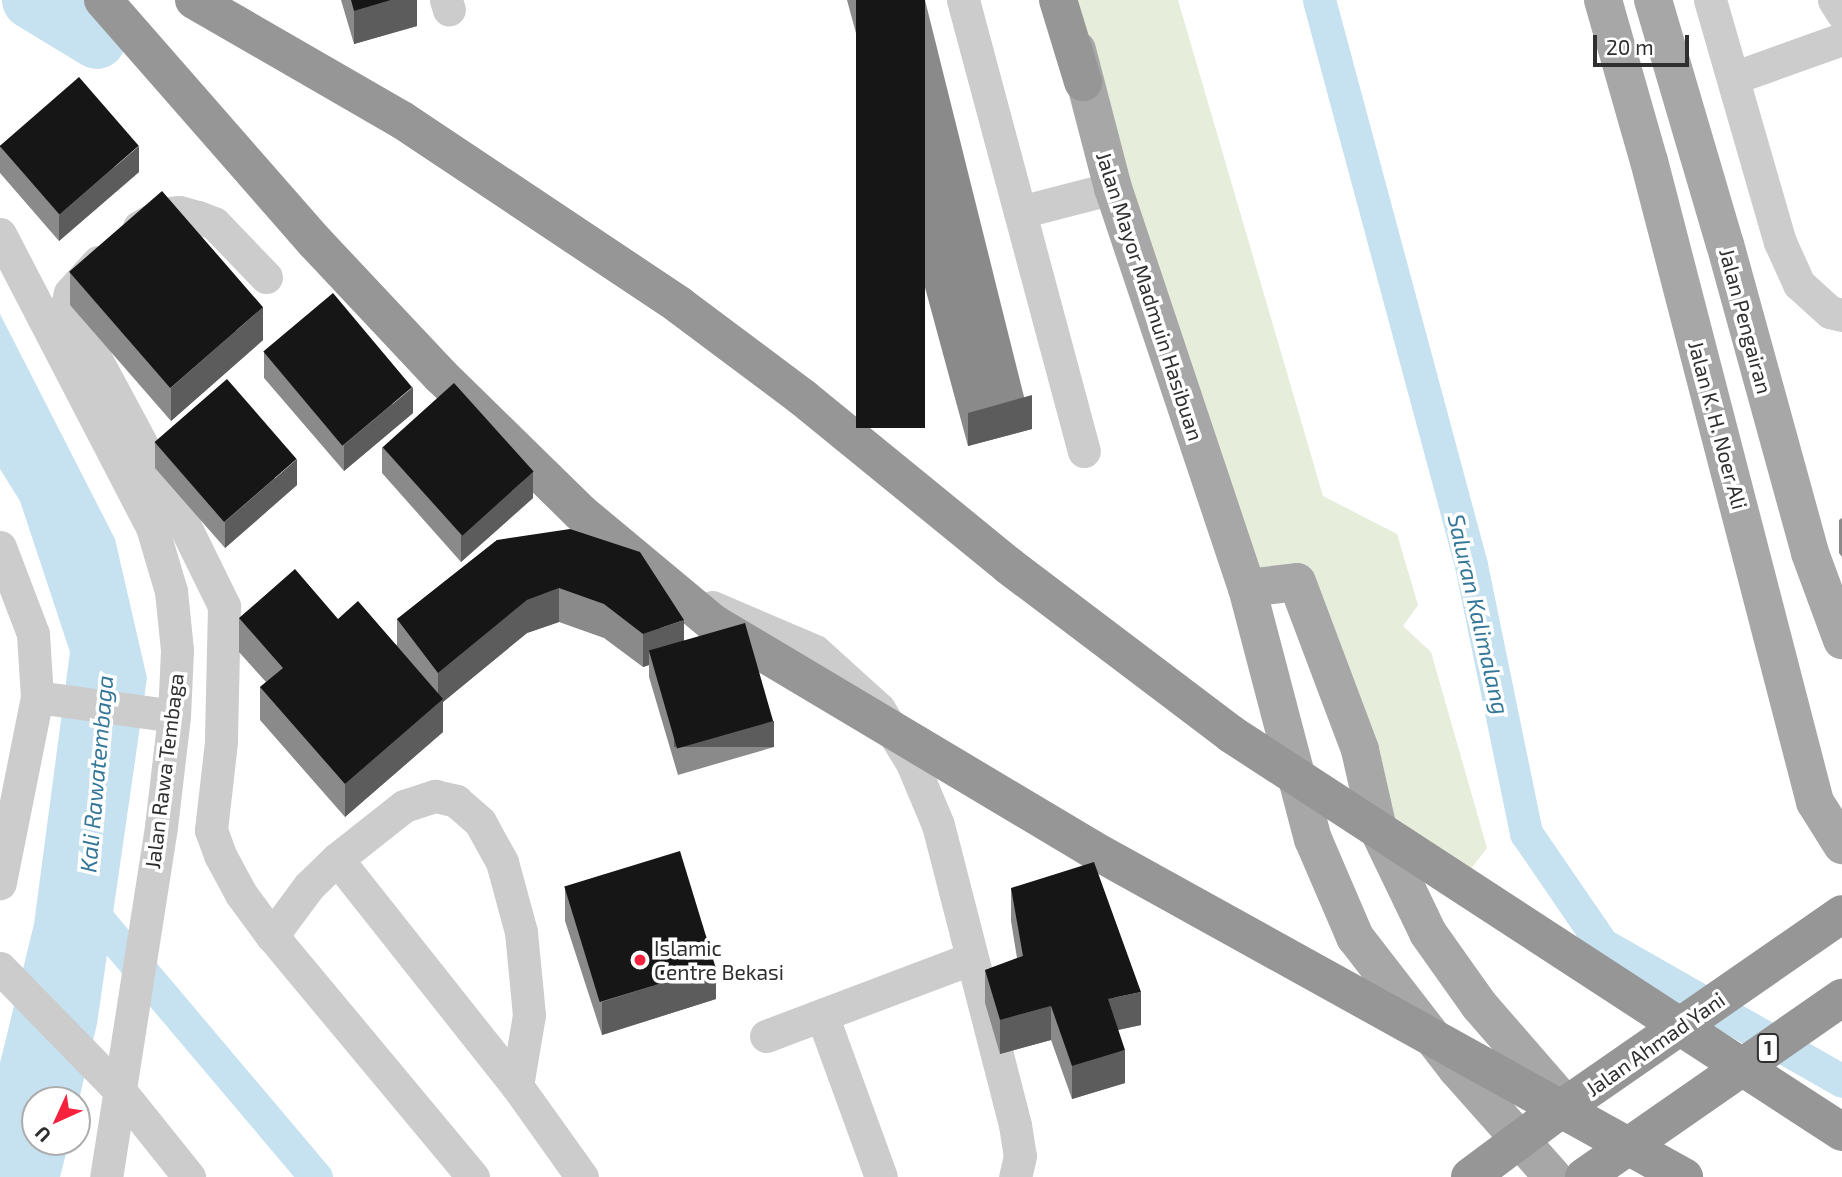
<!DOCTYPE html>
<html>
<head>
<meta charset="utf-8">
<style>
  body { margin:0 }
  #map { position:relative; width:1842px; height:1177px; overflow:hidden; background:#fff; font-family:"Exo 2",sans-serif }
  div>[style] { position:absolute }
  .green>* { inset:0; background:#e6eddb }
  .water>* { inset:0; background:#c6e1ef }
  .canal>* { height:33px; margin:-16.5px; padding:0 16.5px; transform-origin:16.5px; border-radius:16.5px; background:#c6e1ef }
  .river>* { height:58px; margin:-29px; padding:0 29px; transform-origin:29px; border-radius:29px; background:#c6e1ef }
  .minor>* { height:33px; margin:-16.5px; padding:0 16.5px; transform-origin:16.5px; border-radius:16.5px; background:#ccc }
  .major>* { height:38px; margin:-19px; padding:0 19px; transform-origin:19px; border-radius:19px; background:#a7a7a7 }
  .highway>* { height:38px; margin:-19px; padding:0 19px; transform-origin:19px; border-radius:19px; background:#969696 }
  .wall>* { inset:0; background:#8a8a8a }
  .shaded-wall>* { inset:0; background:#5c5c5c; transform-origin:0 0 }
  .building>* { inset:0; background:#161616; transform-origin:0 0 }
  .dots>* { width:19px; height:19px; translate:-50% -50%; box-sizing:border-box; border:4px solid #fff; border-radius:50% }
  span { translate:-50% -50%; white-space:nowrap; text-align:center; line-height:1.15; -webkit-text-stroke:7px #fff; paint-order:stroke }
  .shield-label span { padding:2px 5px; background:#fff; border:2px solid; border-radius:5px; -webkit-text-stroke-width:0 }
  .shield-label { font-size:19px; color:#2f2f2f; font-weight:700 }
  .street-label { font-size:21px; color:#2f2f2f }
  .poi-label { font-size:21px; color:#2f2f2f }
  .left { translate:0 -50%; text-align:left }
  .water-label { font-size:23px; color:#357799; font-style:italic }
  .north { position:absolute; left:21px; top:1086px; width:70px; height:70px; box-sizing:border-box; background:#fff; border:2px solid #acacac; border-radius:50%; rotate:225deg; font-size:19px; font-weight:700; line-height:28px; text-align:center; color:#2f2f2f }
  .north::after { content:''; display:block; margin:auto; width:24px; height:32px; background:#f6213c; clip-path:polygon(50% 0,100% 100%,50% 72%,0 100%) }
  .scale { position:absolute; left:1593px; top:35px; width:96px; height:32px; box-sizing:border-box; border:4px solid #2f2f2f; border-top:0; padding-left:9px; font-size:21px; line-height:24px; white-space:nowrap; color:#2f2f2f; -webkit-text-stroke:5px #fff; paint-order:stroke }
</style>
</head>
<body>
<div id="map">
  <div class="green">
    <i style="clip-path:polygon(1067px 0,1178px 0,1323px 496px,1397px 534px,1418px 605px,1403px 626px,1431px 652px,1487px 848px,1460px 883px,1378px 829px,1297px 582px,1247px 588px)"></i>
  </div>
  <div class="water">
    <i style="clip-path:polygon(0 314px,115px 539px,147px 678px,97px 1024px,77px 1108px,77px 1100px,35px 1100px,35px 1142px,69px 1142px,60px 1177px,0 1177px,0 1063px,34px 924px,70px 652px,20px 501px,0 469px)"></i>
  </div>
  <div class="canal">
    <i style="left:1319px;top:0;width:585px;rotate:74.94deg"></i>
    <i style="left:1471px;top:565px;width:274px;rotate:78.4deg"></i>
    <i style="left:1526px;top:833px;width:135px;rotate:55.6deg"></i>
    <i style="left:1602px;top:944px;width:276px;rotate:29.7deg"></i>
    <i style="left:85px;top:904px;width:358px;rotate:49.8deg"></i>
  </div>
  <div class="river">
    <i style="left:31px;top:0;width:77px;rotate:31.2deg"></i>
  </div>
  <div class="minor">
    <i style="left:446px;top:0;width:10px;rotate:73deg"></i>
    <i style="left:963px;top:0;width:467px;rotate:75deg"></i>
    <i style="left:1710px;top:0;width:252px;rotate:73.9deg"></i>
    <i style="left:1780px;top:242px;width:46px;rotate:65.7deg"></i>
    <i style="left:1799px;top:284px;width:42px;rotate:42.1deg"></i>
    <i style="left:1830px;top:312px;width:12px;rotate:14deg"></i>
    <i style="left:1834px;top:0;width:15px;rotate:58deg"></i>
    <i style="left:1733px;top:78px;width:116px;rotate:-19.7deg"></i>
    <i style="left:1020px;top:212px;width:96px;rotate:-14.5deg"></i>
    <i style="left:139px;top:227px;width:26px;rotate:-29deg"></i>
    <i style="left:162px;top:214px;width:17px;rotate:-7deg"></i>
    <i style="left:179px;top:212px;width:20px;rotate:15deg"></i>
    <i style="left:198px;top:217px;width:17px;rotate:21deg"></i>
    <i style="left:214px;top:223px;width:75px;rotate:46.1deg"></i>
    <i style="left:0;top:234px;width:330px;rotate:62.6deg"></i>
    <i style="left:152px;top:527px;width:67px;rotate:73.5deg"></i>
    <i style="left:171px;top:591px;width:59px;rotate:84.2deg"></i>
    <i style="left:177px;top:650px;width:66px;rotate:92.6deg"></i>
    <i style="left:174px;top:716px;width:112px;rotate:96.7deg"></i>
    <i style="left:161px;top:827px;width:354px;rotate:98.9deg"></i>
    <i style="left:98px;top:262px;width:42px;rotate:132.1deg"></i>
    <i style="left:70px;top:293px;width:12px;rotate:104deg"></i>
    <i style="left:67px;top:305px;width:235px;rotate:61.8deg"></i>
    <i style="left:178px;top:512px;width:105px;rotate:63.9deg"></i>
    <i style="left:224px;top:606px;width:136px;rotate:91.3deg"></i>
    <i style="left:221px;top:742px;width:89px;rotate:96.5deg"></i>
    <i style="left:211px;top:830px;width:27px;rotate:70deg"></i>
    <i style="left:220px;top:855px;width:44px;rotate:61.7deg"></i>
    <i style="left:241px;top:894px;width:52px;rotate:53.6deg"></i>
    <i style="left:0;top:547px;width:93px;rotate:69.2deg"></i>
    <i style="left:33px;top:634px;width:63px;rotate:86.4deg"></i>
    <i style="left:37px;top:697px;width:190px;rotate:101.3deg"></i>
    <i style="left:712px;top:607px;width:112px;rotate:23.1deg"></i>
    <i style="left:815px;top:651px;width:86px;rotate:42.2deg"></i>
    <i style="left:879px;top:709px;width:63px;rotate:58.6deg"></i>
    <i style="left:912px;top:763px;width:67px;rotate:67.2deg"></i>
    <i style="left:938px;top:825px;width:310px;rotate:75.6deg"></i>
    <i style="left:1015px;top:1125px;width:31px;rotate:81deg"></i>
    <i style="left:1020px;top:1156px;width:22px;rotate:103deg"></i>
    <i style="left:37px;top:697px;width:138px;rotate:7.9deg"></i>
    <i style="left:337px;top:859px;width:290px;rotate:51.6deg"></i>
    <i style="left:517px;top:1086px;width:112px;rotate:54.5deg"></i>
    <i style="left:0;top:968px;width:173px;rotate:45.7deg"></i>
    <i style="left:121px;top:1092px;width:109px;rotate:51.3deg"></i>
    <i style="left:822px;top:1015px;width:172px;rotate:70deg"></i>
    <i style="left:766px;top:1036px;width:220px;rotate:-20.7deg"></i>
    <i style="left:473px;top:1177px;width:314px;rotate:-129.8deg"></i>
    <i style="left:272px;top:936px;width:62px;rotate:-53.5deg"></i>
    <i style="left:309px;top:886px;width:39px;rotate:-44deg"></i>
    <i style="left:337px;top:859px;width:85px;rotate:-38.3deg"></i>
    <i style="left:404px;top:806px;width:33px;rotate:-18deg"></i>
    <i style="left:435px;top:796px;width:22px;rotate:13deg"></i>
    <i style="left:456px;top:801px;width:32px;rotate:41deg"></i>
    <i style="left:480px;top:822px;width:46px;rotate:61.2deg"></i>
    <i style="left:502px;top:862px;width:73px;rotate:74.8deg"></i>
    <i style="left:521px;top:932px;width:83px;rotate:84.5deg"></i>
    <i style="left:529px;top:1015px;width:72px;rotate:99.6deg"></i>
  </div>
  <div class="major">
    <i style="left:1603px;top:0;width:167px;rotate:74.1deg"></i>
    <i style="left:1649px;top:161px;width:662px;rotate:75.48deg"></i>
    <i style="left:1815px;top:802px;width:51px;rotate:57.9deg"></i>
    <i style="left:1653px;top:0;width:254px;rotate:73.6deg"></i>
    <i style="left:1725px;top:244px;width:320px;rotate:74.6deg"></i>
    <i style="left:1810px;top:553px;width:93px;rotate:69.8deg"></i>
    <i style="left:1077px;top:50px;width:143px;rotate:75.4deg"></i>
    <i style="left:1113px;top:188px;width:422px;rotate:71.5deg"></i>
    <i style="left:1247px;top:588px;width:50px;rotate:-6.8deg"></i>
    <i style="left:1297px;top:582px;width:179px;rotate:69.4deg"></i>
    <i style="left:1360px;top:750px;width:81px;rotate:77.2deg"></i>
    <i style="left:1378px;top:829px;width:115px;rotate:64.3deg"></i>
    <i style="left:1428px;top:933px;width:88px;rotate:54.7deg"></i>
    <i style="left:1479px;top:1005px;width:142px;rotate:49deg"></i>
    <i style="left:1247px;top:588px;width:260px;rotate:75.3deg"></i>
    <i style="left:1313px;top:839px;width:107px;rotate:66.8deg"></i>
    <i style="left:1355px;top:937px;width:167px;rotate:52.3deg"></i>
    <i style="left:1457px;top:1069px;width:144px;rotate:48.4deg"></i>
  </div>
  <div class="highway">
    <i style="left:103px;top:0;width:322px;rotate:48.8deg"></i>
    <i style="left:315px;top:242px;width:184px;rotate:46.8deg"></i>
    <i style="left:441px;top:376px;width:196px;rotate:44.4deg"></i>
    <i style="left:581px;top:513px;width:172px;rotate:39.8deg"></i>
    <i style="left:713px;top:623px;width:441px;rotate:30.8deg"></i>
    <i style="left:1092px;top:849px;width:677px;rotate:28.99deg"></i>
    <i style="left:194px;top:0;width:240px;rotate:30deg"></i>
    <i style="left:402px;top:120px;width:333px;rotate:33.7deg"></i>
    <i style="left:679px;top:305px;width:154px;rotate:36.8deg"></i>
    <i style="left:802px;top:397px;width:267px;rotate:39.2deg"></i>
    <i style="left:1009px;top:566px;width:278px;rotate:37.1deg"></i>
    <i style="left:1231px;top:734px;width:729px;rotate:33.08deg"></i>
    <i style="left:1058px;top:0;width:86px;rotate:73deg"></i>
    <i style="left:1470px;top:1177px;width:119px;rotate:-36.8deg"></i>
    <i style="left:1565px;top:1106px;width:337px;rotate:-34.7deg"></i>
    <i style="left:1584px;top:1177px;width:314px;rotate:-34.8deg"></i>
  </div>
  <div class="wall">
    <i style="clip-path:polygon(341px 0,417px 0,417px 26px,354px 44px)"></i>
    <i style="clip-path:polygon(847px 0,925px 0,1032px 429px,968px 446px)"></i>
    <i style="clip-path:polygon(0 146px,139px 172px,59px 241px,0 173px)"></i>
    <i style="clip-path:polygon(70px 272px,263px 340px,171px 421px,70px 305px)"></i>
    <i style="clip-path:polygon(264px 352px,413px 413px,344px 471px,264px 378px)"></i>
    <i style="clip-path:polygon(155px 442px,297px 485px,225px 548px,155px 468px)"></i>
    <i style="clip-path:polygon(382px 447px,533px 498px,461px 562px,382px 473px)"></i>
    <i style="clip-path:polygon(1842px 518px,1842px 557px,1839px 553px,1839px 520px)"></i>
    <i style="clip-path:polygon(497px 540px,684px 641px,774px 747px,678px 775px,649px 677px,649px 665px,643px 667px,604px 638px,559px 622px,527px 633px,443px 702px,443px 732px,345px 817px,260px 720px,260px 687px,266px 682px,239px 652px,239px 618px,338px 619px,397px 645px,397px 619px)"></i>
    <i style="clip-path:polygon(565px 888px,716px 999px,602px 1035px,565px 921px)"></i>
    <i style="clip-path:polygon(1011px 888px,1141px 1025px,1118px 1030px,1125px 1083px,1072px 1099px,1051px 1040px,1000px 1054px,985px 1003px,985px 970px,1017px 958px,1011px 921px)"></i>
  </div>
  <div class="shaded-wall">
    <i style="clip-path:polygon(391px 0,417px 0,417px 26px,354px 44px,354px 11px)"></i>
    <i style="clip-path:polygon(139px 146px,139px 172px,59px 241px,59px 215px)"></i>
    <i style="clip-path:polygon(263px 307px,263px 340px,171px 421px,171px 388px)"></i>
    <i style="clip-path:polygon(413px 387px,413px 413px,344px 471px,344px 445px)"></i>
    <i style="clip-path:polygon(1032px 395px,1032px 429px,968px 446px,968px 413px)"></i>
    <i style="clip-path:polygon(297px 459px,297px 485px,225px 548px,225px 522px)"></i>
    <i style="clip-path:polygon(533px 472px,533px 498px,461px 562px,461px 536px)"></i>
    <i style="clip-path:polygon(559px 588px,559px 622px,527px 633px,443px 702px,443px 732px,345px 817px,345px 784px,438px 703px,438px 673px,527px 600px)"></i>
    <i style="clip-path:polygon(684px 620px,684px 653px,649px 651px,649px 665px,643px 667px,643px 634px)"></i>
    <i style="left:774px;top:721px;width:26px;height:100px;rotate:90deg"></i>
    <i style="clip-path:polygon(716px 966px,716px 999px,602px 1035px,602px 1002px)"></i>
    <i style="clip-path:polygon(1141px 992px,1141px 1025px,1108px 1032px,1108px 999px)"></i>
    <i style="clip-path:polygon(1051px 1006px,1051px 1040px,1000px 1054px,1000px 1020px)"></i>
    <i style="clip-path:polygon(1125px 1050px,1125px 1083px,1072px 1099px,1072px 1066px)"></i>
  </div>
  <div class="building">
    <i style="clip-path:polygon(351px 0,391px 0,354px 11px)"></i>
    <i style="left:856px;top:0;width:69px;height:428px"></i>
    <i style="left:79px;top:77px;width:91px;height:105px;rotate:49deg"></i>
    <i style="left:162px;top:191px;width:154px;height:123px;rotate:49deg"></i>
    <i style="left:333px;top:293px;width:123px;height:91px;rotate:50deg"></i>
    <i style="left:227px;top:379px;width:106px;height:96px;rotate:49deg"></i>
    <i style="left:454px;top:383px;width:119px;height:96px;rotate:48deg"></i>
    <i style="clip-path:polygon(570px 529px,640px 552px,684px 620px,643px 634px,604px 604px,559px 588px,527px 600px,438px 673px,397px 619px,497px 540px)"></i>
    <i style="clip-path:polygon(295px 569px,338px 619px,358px 601px,443px 699px,345px 784px,260px 687px,283px 668px,239px 618px)"></i>
    <i style="left:745px;top:623px;width:102px;height:100px;rotate:74deg"></i>
    <i style="left:680px;top:851px;width:121px;height:121px;rotate:73deg"></i>
    <i style="clip-path:polygon(1094px 862px,1141px 992px,1108px 999px,1125px 1050px,1072px 1066px,1051px 1006px,1000px 1020px,985px 970px,1023px 956px,1011px 888px)"></i>
  </div>
  <div class="dots">
    <i style="left:640px;top:960px;background:#f6213c"></i>
  </div>
  <div class="shield-label">
    <span style="left:1768px;top:1048px">1</span>
  </div>
  <div class="street-label">
    <span style="left:1150px;top:296px;rotate:72deg">Jalan Mayor Madmuin Hasibuan</span>
    <span style="left:1746px;top:321px;rotate:75deg">Jalan Pengairan</span>
    <span style="left:1718px;top:425px;rotate:75deg">Jalan K. H. Noer Ali</span>
    <span style="left:164px;top:771px;rotate:-83deg">Jalan Rawa Tembaga</span>
    <span style="left:1655px;top:1044px;rotate:-35deg">Jalan Ahmad Yani</span>
  </div>
  <div class="poi-label">
    <span class="left" style="left:654px;top:960px">Islamic<br>Centre Bekasi</span>
  </div>
  <div class="water-label">
    <span style="left:1479px;top:614px;rotate:77deg">Saluran Kalimalang</span>
    <span style="left:96px;top:774px;rotate:-85deg">Kali Rawatembaga</span>
  </div>
  <div class="north">U</div>
  <div class="scale">20 m</div>
</div>
</body>
</html>
